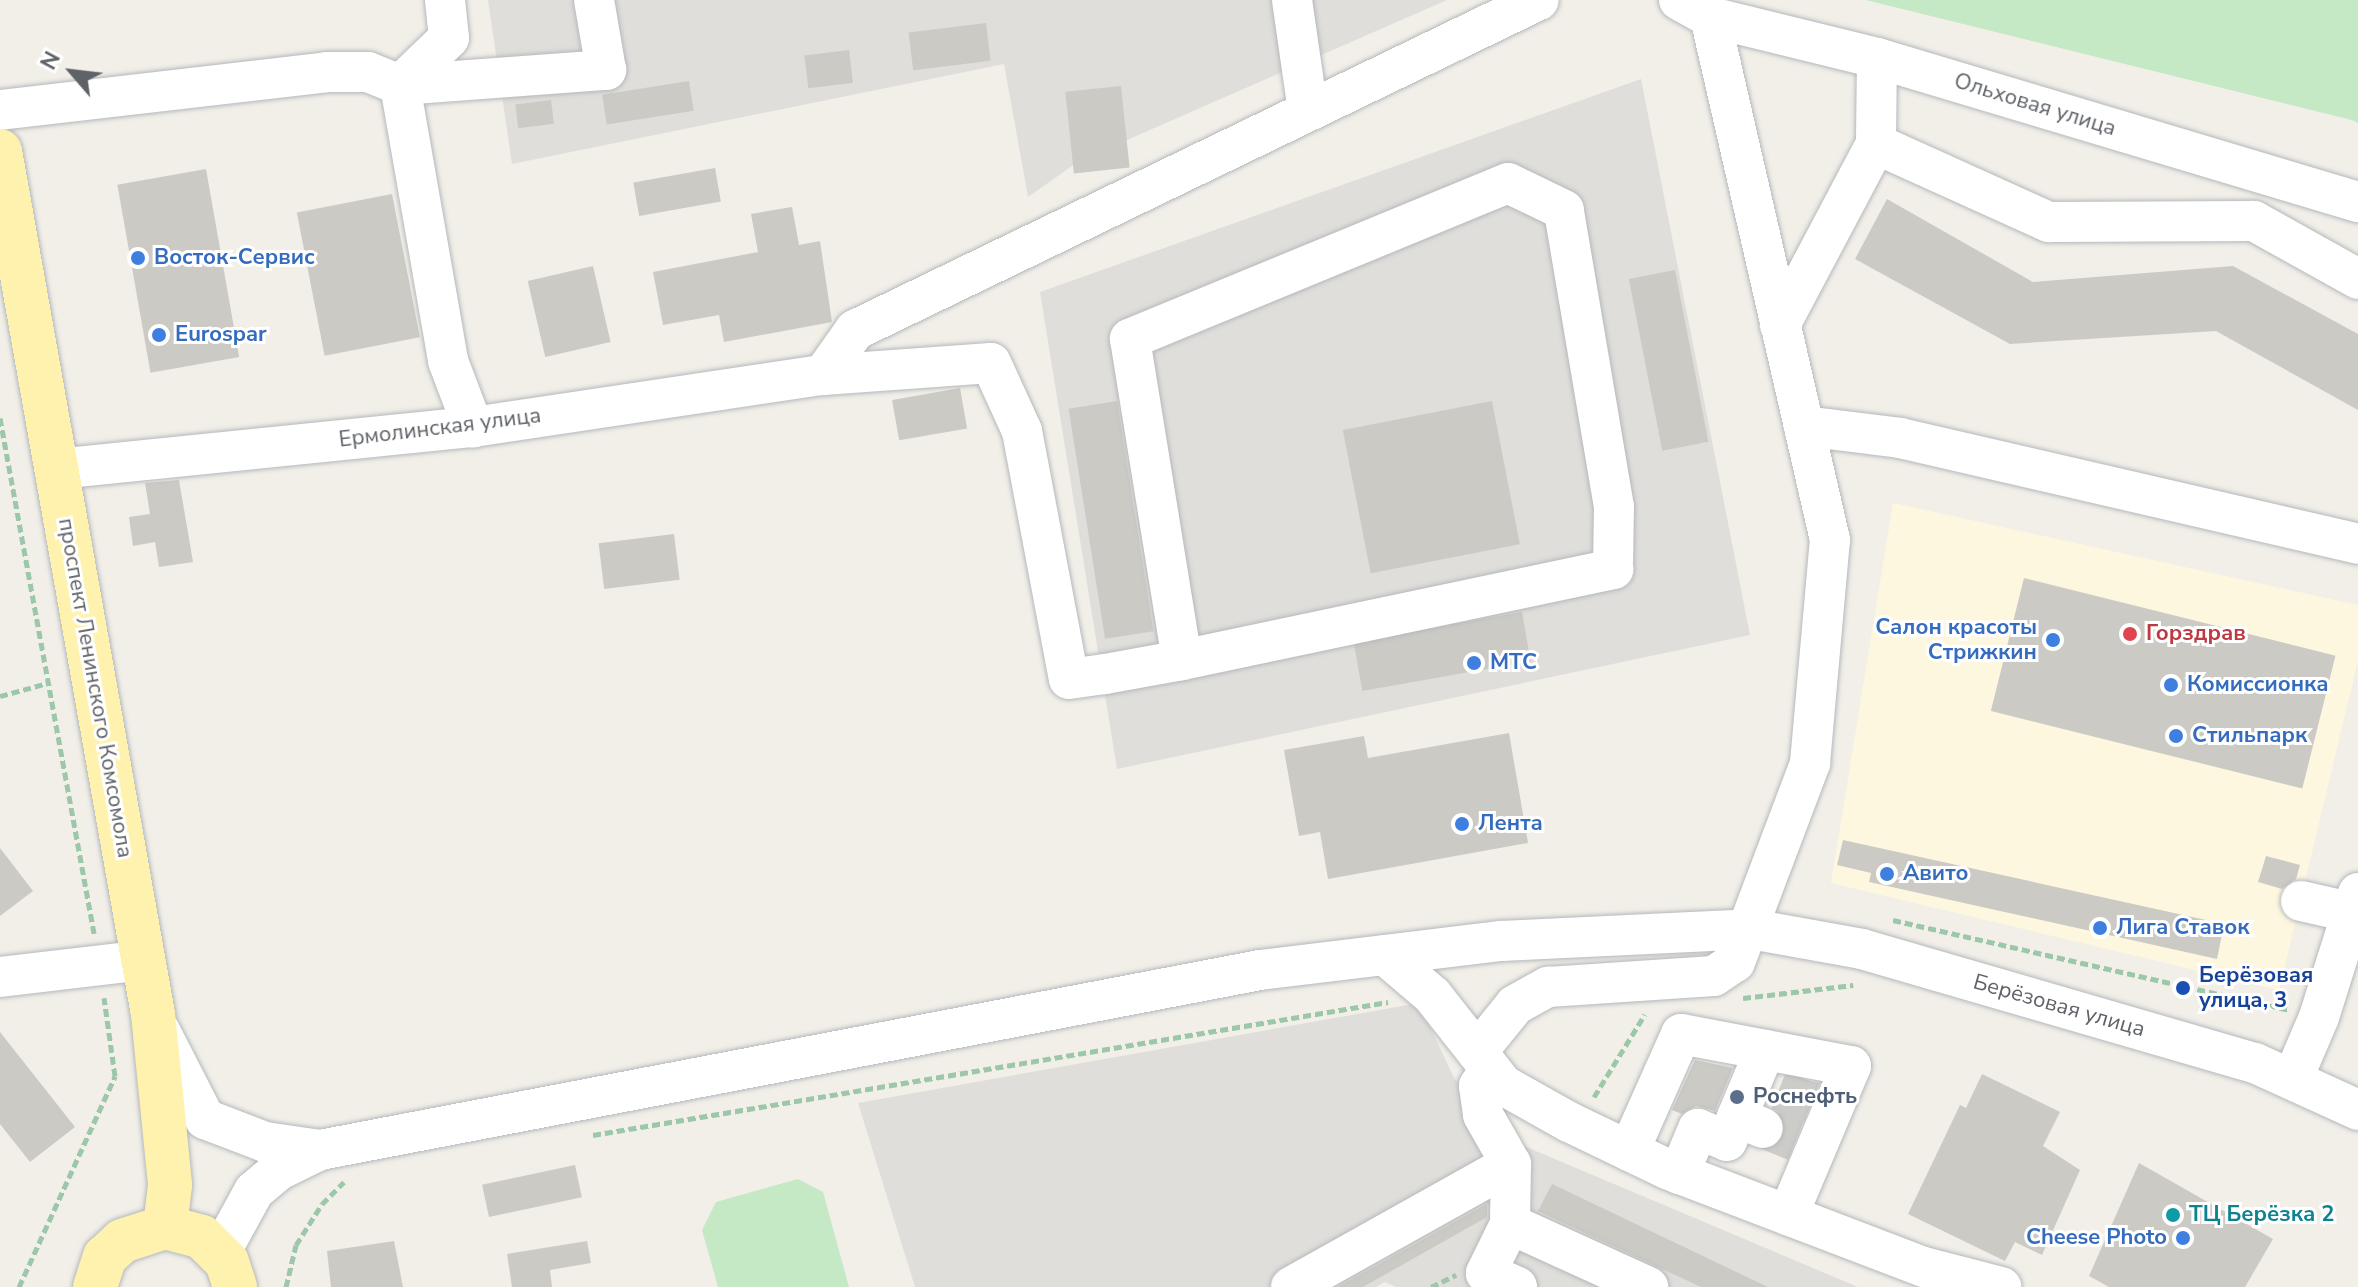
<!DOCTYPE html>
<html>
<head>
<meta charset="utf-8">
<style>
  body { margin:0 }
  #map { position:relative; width:2358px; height:1287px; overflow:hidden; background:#f1efe8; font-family:"Nunito Sans",sans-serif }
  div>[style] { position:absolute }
  .commercial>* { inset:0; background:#fef7e0 }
  .industrial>* { inset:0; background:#e0deda }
  .green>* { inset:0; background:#c5e8c5 }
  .building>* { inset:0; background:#cccac5; transform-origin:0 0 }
  .minor-tunnel>* { height:40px; margin-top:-20px; transform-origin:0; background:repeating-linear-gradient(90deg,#ccccc8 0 40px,transparent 0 60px) }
  .path>* { height:5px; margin-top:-2.5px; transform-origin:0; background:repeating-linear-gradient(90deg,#9cc7a9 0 8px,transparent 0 12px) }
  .roads { filter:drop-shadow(0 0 2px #b5b8bc) drop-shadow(0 0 2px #b5b8bc) }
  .minor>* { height:40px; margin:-20px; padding:0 20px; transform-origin:20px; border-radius:20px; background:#fff }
  .major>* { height:44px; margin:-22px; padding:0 22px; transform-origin:22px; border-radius:22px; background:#fff2af }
  .dots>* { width:22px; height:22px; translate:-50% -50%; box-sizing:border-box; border:4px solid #fff; border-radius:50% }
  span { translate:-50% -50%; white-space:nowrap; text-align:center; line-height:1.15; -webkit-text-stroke:6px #fff; paint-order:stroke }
  .street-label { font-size:22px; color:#5f6368 }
  .shop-label { font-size:22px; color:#366cbe; font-weight:700 }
  .left { translate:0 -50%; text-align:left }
  .right { translate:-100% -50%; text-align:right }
  .health-label { font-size:22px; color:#be3a42; font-weight:700 }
  .transit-label { font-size:22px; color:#164399; font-weight:700 }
  .service-label { font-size:22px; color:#4e5e75; font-weight:700 }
  .culture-label { font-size:22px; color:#0d838f; font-weight:700 }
  .north { position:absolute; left:32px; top:32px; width:80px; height:80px; -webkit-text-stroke:6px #fff; paint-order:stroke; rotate:298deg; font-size:22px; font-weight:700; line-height:32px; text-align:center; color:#5f6368 }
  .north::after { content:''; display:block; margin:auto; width:28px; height:36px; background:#5f6368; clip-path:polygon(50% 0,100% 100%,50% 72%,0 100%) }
</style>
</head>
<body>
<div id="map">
  <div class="commercial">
    <i style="clip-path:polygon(1893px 503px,2358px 605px,2358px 660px,2279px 990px,1831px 883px)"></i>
  </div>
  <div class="industrial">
    <i style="clip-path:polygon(488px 0,1447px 0,1079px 161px,1028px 197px,1004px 64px,512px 164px)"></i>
    <i style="clip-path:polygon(1641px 79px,1750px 635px,1117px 769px,1040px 292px)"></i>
    <i style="clip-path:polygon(1419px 1003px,1454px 1078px,1519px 1144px,1858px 1287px,1396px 1287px,1385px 1282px,1376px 1287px,915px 1287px,858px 1103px)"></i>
  </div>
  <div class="green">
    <i style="clip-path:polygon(1866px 0,2358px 0,2358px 123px,2352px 120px)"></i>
    <i style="clip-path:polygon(798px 1179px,823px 1192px,849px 1287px,718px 1287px,702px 1230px,716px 1202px)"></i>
  </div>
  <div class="building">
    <i style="left:986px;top:23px;width:38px;height:78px;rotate:83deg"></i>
    <i style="left:849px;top:50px;width:33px;height:45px;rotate:83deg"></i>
    <i style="left:689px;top:81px;width:30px;height:88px;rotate:81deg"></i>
    <i style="left:1121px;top:86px;width:82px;height:56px;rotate:84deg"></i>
    <i style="left:551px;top:100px;width:24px;height:36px;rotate:83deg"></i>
    <i style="left:715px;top:168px;width:34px;height:83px;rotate:80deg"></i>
    <i style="left:206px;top:169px;width:191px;height:90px;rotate:80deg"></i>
    <i style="left:392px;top:194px;width:146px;height:97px;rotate:79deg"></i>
    <i style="clip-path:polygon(1887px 199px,2033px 282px,2233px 266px,2358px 334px,2358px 410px,2216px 331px,2010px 344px,1855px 259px)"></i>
    <i style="clip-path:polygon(792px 207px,799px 245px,820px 241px,832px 322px,724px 342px,719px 315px,663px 325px,653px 272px,758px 252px,751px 214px)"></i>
    <i style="left:593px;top:266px;width:78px;height:67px;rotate:77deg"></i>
    <i style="left:1675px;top:270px;width:175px;height:47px;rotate:79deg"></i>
    <i style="left:960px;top:388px;width:41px;height:69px;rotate:80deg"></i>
    <i style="left:1117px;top:401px;width:233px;height:49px;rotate:81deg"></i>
    <i style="left:1492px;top:401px;width:146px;height:152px;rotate:79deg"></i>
    <i style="clip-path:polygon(179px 480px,193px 562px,159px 567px,155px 542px,133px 546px,129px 517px,150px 514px,145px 483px)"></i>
    <i style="left:674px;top:534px;width:46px;height:76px;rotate:83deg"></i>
    <i style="left:2024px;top:578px;width:321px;height:137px;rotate:14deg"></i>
    <i style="left:1522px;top:612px;width:50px;height:171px;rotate:80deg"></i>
    <i style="clip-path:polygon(1509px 733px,1528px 843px,1328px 879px,1320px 832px,1299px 836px,1284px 750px,1364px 736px,1368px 758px)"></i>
    <i style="clip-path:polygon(1843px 840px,2224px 924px,2217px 959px,1869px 882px,1871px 873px,1837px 865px)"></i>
    <i style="clip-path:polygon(0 848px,33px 891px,0 916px)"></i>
    <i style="clip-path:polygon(2266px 856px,2300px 865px,2296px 879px,2282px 889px,2258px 882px)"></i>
    <i style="clip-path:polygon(0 1032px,75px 1127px,30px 1162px,0 1124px)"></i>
    <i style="clip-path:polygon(1695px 1060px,1733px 1068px,1715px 1111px,1696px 1106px,1682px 1114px,1672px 1110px)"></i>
    <i style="clip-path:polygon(1982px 1074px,2060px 1112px,2043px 1146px,2080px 1170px,2042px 1255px,2015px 1242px,2005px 1261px,1908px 1214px,1960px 1105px,1966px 1108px)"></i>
    <i style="clip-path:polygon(1784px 1077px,1819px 1083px,1789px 1154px,1773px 1148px,1784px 1136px,1782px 1115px,1772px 1107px)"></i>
    <i style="clip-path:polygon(2139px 1163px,2273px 1239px,2245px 1287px,2109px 1287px,2089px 1276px)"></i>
    <i style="left:575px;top:1165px;width:33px;height:95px;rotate:78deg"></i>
    <i style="clip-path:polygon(1552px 1184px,1768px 1287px,1701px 1287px,1538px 1211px)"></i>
    <i style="clip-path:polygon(1487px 1204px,1487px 1217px,1363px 1287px,1338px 1287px)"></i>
    <i style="clip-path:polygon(394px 1241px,403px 1287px,331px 1287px,327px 1251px)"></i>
    <i style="clip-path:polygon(587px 1241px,591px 1263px,550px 1270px,552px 1287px,512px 1287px,507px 1254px)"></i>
  </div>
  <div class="minor-tunnel">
    <i style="left:1779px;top:1090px;width:35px;rotate:22deg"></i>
    <i style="left:1763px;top:1128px;width:35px;rotate:22deg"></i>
  </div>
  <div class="path">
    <i style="left:0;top:418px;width:524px;rotate:79.66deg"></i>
    <i style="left:0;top:696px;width:50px;rotate:-15.2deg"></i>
    <i style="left:1893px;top:920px;width:406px;rotate:12.8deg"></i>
    <i style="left:1743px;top:998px;width:111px;rotate:-6.7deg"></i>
    <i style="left:1594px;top:1097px;width:97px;rotate:-58.4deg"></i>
    <i style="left:593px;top:1135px;width:806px;rotate:-9.5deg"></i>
    <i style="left:19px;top:1287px;width:232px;rotate:-65.5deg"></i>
    <i style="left:115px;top:1076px;width:79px;rotate:-98deg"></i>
    <i style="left:286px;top:1287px;width:43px;rotate:-76.6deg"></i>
    <i style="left:296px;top:1245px;width:49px;rotate:-57.6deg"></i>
    <i style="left:322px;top:1204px;width:31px;rotate:-45deg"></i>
    <i style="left:1431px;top:1287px;width:28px;rotate:-26deg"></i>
  </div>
  <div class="roads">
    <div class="minor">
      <i style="left:445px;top:0;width:38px;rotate:84deg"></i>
      <i style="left:449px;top:38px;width:68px;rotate:136.2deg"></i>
      <i style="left:400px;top:85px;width:207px;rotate:-4.2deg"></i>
      <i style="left:606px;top:70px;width:71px;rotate:-99.7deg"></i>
      <i style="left:1292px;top:0;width:112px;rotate:81.8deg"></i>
      <i style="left:1679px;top:0;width:35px;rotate:29deg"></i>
      <i style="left:1710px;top:17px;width:172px;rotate:13.8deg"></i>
      <i style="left:1877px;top:58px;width:502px;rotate:16.67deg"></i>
      <i style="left:1877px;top:58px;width:86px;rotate:90.7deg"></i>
      <i style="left:1876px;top:144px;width:190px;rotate:24.3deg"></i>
      <i style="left:2049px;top:222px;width:205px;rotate:-0.3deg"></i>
      <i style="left:2254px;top:221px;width:119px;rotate:29.1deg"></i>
      <i style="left:0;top:110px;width:328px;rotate:-6.6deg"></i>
      <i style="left:326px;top:72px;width:42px"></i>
      <i style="left:368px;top:72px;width:35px;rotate:22deg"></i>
      <i style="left:400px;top:85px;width:280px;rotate:80.1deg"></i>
      <i style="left:448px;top:361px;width:71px;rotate:69.3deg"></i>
      <i style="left:1780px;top:325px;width:205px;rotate:-62.1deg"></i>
      <i style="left:823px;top:375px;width:55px;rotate:-54.6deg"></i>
      <i style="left:855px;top:330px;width:759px;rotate:-25.76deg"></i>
      <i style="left:1804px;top:426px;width:97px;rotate:7.1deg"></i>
      <i style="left:1900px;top:438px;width:470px;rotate:13deg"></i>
      <i style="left:57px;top:469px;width:418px;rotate:-5.8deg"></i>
      <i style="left:473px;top:427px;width:354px;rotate:-8.5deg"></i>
      <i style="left:823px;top:375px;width:168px;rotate:-4.1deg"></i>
      <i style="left:991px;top:363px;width:75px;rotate:65.5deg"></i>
      <i style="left:1022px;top:431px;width:252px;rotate:79.3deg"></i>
      <i style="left:1069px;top:679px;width:36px;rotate:-8deg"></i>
      <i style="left:1105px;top:674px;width:78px;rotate:-10.3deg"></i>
      <i style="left:1182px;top:660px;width:441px;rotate:-11.9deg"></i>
      <i style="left:1613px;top:569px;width:62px;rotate:-89.1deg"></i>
      <i style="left:1614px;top:507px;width:301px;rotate:-99.6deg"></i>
      <i style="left:1564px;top:210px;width:62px;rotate:-154.3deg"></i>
      <i style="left:1508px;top:183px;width:409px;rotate:157.6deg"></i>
      <i style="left:1130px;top:339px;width:325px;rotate:80.8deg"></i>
      <i style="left:2301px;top:901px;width:58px;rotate:12.8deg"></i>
      <i style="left:1385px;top:955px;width:62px;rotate:40.4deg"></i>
      <i style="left:1432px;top:995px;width:115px;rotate:51.7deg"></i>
      <i style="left:1503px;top:1085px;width:76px;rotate:29.3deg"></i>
      <i style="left:1569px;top:1122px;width:109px;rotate:25.6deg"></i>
      <i style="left:1667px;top:1169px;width:275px;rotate:20.9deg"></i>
      <i style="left:1924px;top:1267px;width:80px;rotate:14.6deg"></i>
      <i style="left:0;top:977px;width:145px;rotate:-6.7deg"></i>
      <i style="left:160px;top:1031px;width:99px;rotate:62.9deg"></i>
      <i style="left:205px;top:1119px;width:64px;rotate:21deg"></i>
      <i style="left:265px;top:1142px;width:56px;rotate:8.3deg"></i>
      <i style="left:1477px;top:1052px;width:60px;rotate:-51deg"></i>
      <i style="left:1515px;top:1005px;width:38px;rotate:-29deg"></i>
      <i style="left:1548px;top:987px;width:166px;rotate:-3.8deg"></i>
      <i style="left:1714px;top:976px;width:25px;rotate:-34deg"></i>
      <i style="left:1735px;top:962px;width:213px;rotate:-69.3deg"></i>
      <i style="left:1810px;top:763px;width:224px;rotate:-84.9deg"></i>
      <i style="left:1830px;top:540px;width:537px;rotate:-102.92deg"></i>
      <i style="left:1489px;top:1071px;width:18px;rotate:124deg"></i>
      <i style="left:1479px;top:1086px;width:29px;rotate:82deg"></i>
      <i style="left:1483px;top:1115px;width:56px;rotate:60.3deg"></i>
      <i style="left:1511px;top:1164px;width:60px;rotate:91deg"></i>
      <i style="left:1510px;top:1224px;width:152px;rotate:24.5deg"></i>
      <i style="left:2293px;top:1078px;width:66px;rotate:-66.9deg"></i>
      <i style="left:2319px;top:1017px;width:130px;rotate:-72.5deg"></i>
      <i style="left:1737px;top:1117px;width:73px;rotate:-67.3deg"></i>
      <i style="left:1629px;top:1151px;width:128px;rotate:-66deg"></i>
      <i style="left:1681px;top:1034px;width:173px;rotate:10.7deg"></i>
      <i style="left:1851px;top:1066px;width:162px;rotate:112.9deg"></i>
      <i style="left:1679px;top:1174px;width:49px;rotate:-67.1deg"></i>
      <i style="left:1698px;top:1129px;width:31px;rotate:22deg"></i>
      <i style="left:1727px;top:1141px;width:26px;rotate:-67deg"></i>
      <i style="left:1737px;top:1117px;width:28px;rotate:23deg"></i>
      <i style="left:1510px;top:1224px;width:55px;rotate:116.1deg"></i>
      <i style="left:1486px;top:1273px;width:34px;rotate:24deg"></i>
      <i style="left:219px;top:1255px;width:73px;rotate:-61.3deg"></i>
      <i style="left:254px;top:1191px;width:33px;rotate:-40deg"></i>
      <i style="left:279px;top:1170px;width:46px;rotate:-26deg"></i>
      <i style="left:320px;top:1150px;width:957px;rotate:-10.84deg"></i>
      <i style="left:1260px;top:970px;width:243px;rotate:-6.9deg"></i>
      <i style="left:1501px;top:941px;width:250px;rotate:-2.7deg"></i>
      <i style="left:1751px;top:929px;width:113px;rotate:10.2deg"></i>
      <i style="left:1862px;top:949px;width:409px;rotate:16.2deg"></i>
      <i style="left:2255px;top:1063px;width:113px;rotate:24.5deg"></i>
      <i style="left:1291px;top:1287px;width:252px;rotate:-29.2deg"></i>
    </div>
    <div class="major">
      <i style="left:0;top:151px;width:876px;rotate:79.95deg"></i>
      <i style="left:153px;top:1014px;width:172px;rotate:84.3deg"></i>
      <i style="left:170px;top:1185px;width:42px;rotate:96.8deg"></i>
      <i style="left:95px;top:1287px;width:32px;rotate:-72deg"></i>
      <i style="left:105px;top:1257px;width:23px;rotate:-43deg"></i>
      <i style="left:122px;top:1241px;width:45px;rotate:-18deg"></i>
      <i style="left:165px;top:1227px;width:38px;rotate:15deg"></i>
      <i style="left:202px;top:1237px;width:35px;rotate:45deg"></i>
      <i style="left:227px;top:1262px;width:26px;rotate:72deg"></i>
    </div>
  </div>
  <div class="dots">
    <i style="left:138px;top:258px;background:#3f7fe0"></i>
    <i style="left:159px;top:335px;background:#3f7fe0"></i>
    <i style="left:2130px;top:634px;background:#e0444e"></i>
    <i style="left:2053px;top:640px;background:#3f7fe0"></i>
    <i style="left:1474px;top:663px;background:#3f7fe0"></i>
    <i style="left:2171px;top:685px;background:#3f7fe0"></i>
    <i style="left:2176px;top:736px;background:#3f7fe0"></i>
    <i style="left:1462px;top:824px;background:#3f7fe0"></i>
    <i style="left:1887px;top:874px;background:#3f7fe0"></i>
    <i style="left:2100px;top:928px;background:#3f7fe0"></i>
    <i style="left:2183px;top:988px;background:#1a4fb4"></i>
    <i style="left:1737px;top:1097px;background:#5c6f8a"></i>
    <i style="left:2173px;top:1215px;background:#0f9aa8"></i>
    <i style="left:2183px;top:1238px;background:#3f7fe0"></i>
  </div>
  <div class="street-label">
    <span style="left:2035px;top:105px;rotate:17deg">Ольховая улица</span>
    <span style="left:440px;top:428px;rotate:-7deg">Ермолинская улица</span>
    <span style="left:95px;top:688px;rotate:80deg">проспект Ленинского Комсомола</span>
    <span style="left:2059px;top:1006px;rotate:16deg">Берёзовая улица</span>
  </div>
  <div class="shop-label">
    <span class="left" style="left:154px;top:258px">Восток-Сервис</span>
    <span class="left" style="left:175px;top:335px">Eurospar</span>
    <span class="right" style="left:2037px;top:640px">Салон красоты<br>Стрижкин</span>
    <span class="left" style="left:1490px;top:663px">МТС</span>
    <span class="left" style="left:2187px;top:685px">Комиссионка</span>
    <span class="left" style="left:2192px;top:736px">Стильпарк</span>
    <span class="left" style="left:1478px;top:824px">Лента</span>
    <span class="left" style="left:1903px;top:874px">Авито</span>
    <span class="left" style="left:2116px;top:928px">Лига Ставок</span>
    <span class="right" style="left:2167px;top:1238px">Cheese Photo</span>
  </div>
  <div class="health-label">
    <span class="left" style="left:2146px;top:634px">Горздрав</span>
  </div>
  <div class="transit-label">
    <span class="left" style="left:2199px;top:988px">Берёзовая<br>улица, 3</span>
  </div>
  <div class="service-label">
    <span class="left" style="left:1753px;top:1097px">Роснефть</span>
  </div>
  <div class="culture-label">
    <span class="left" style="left:2189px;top:1215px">ТЦ Берёзка 2</span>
  </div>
  <div class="north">N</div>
</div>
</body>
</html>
